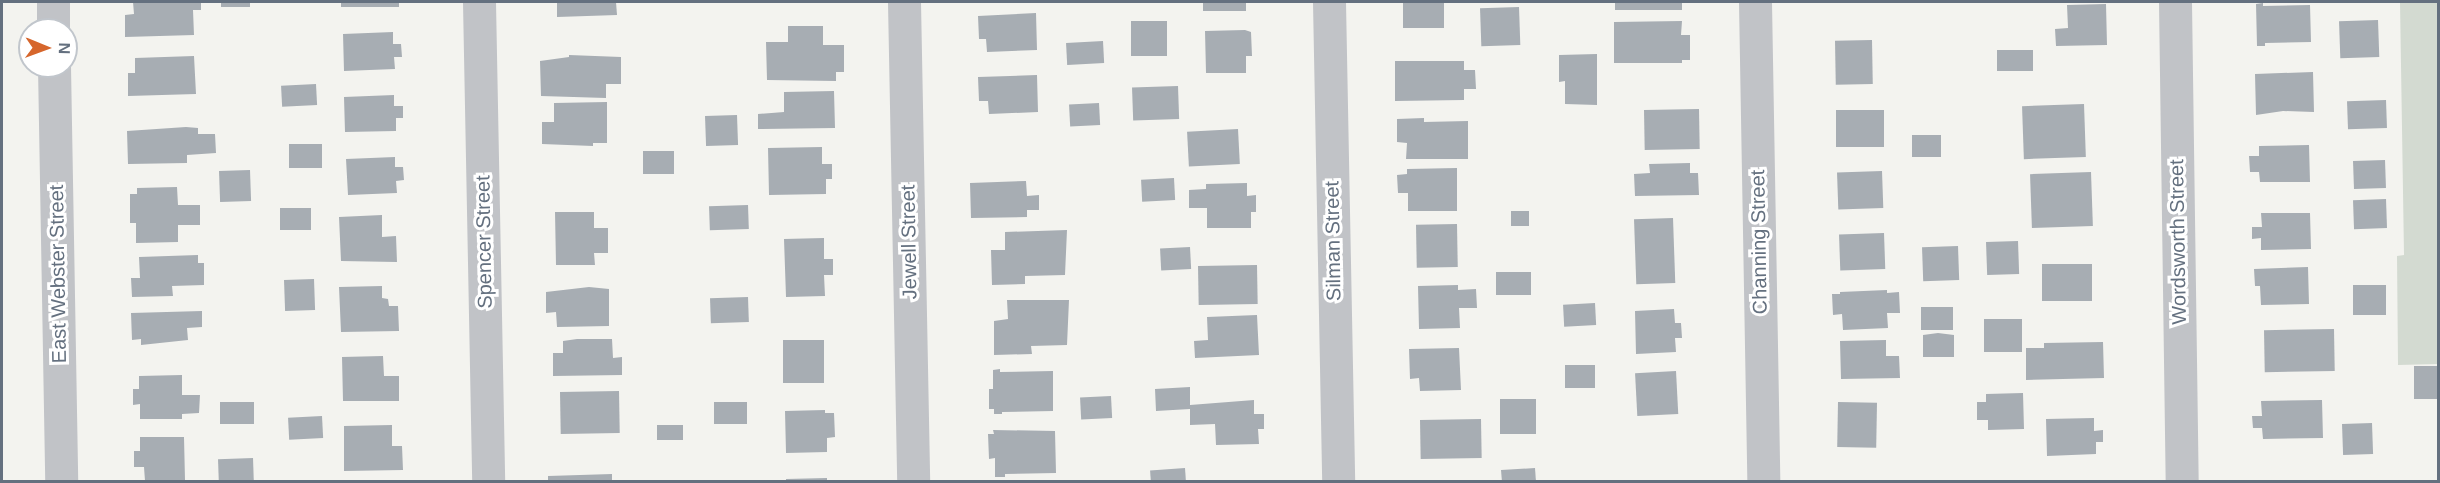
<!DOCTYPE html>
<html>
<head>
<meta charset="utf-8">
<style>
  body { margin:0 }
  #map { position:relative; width:2440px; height:483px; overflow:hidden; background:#f3f3ef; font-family:Helvetica,sans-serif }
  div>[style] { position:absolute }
  .green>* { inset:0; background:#d3dad1 }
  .building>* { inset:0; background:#a7adb3; transform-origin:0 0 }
  .minor>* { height:33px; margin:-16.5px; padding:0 16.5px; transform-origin:16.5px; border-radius:16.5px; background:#c1c3c7 }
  span { translate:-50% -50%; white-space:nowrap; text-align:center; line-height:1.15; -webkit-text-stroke:6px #fff; paint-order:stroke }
  .street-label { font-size:20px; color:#64707f }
  .frame { position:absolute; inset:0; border:3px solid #64707f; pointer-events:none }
  .north { position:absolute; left:18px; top:18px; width:60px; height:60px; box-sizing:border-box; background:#fff; border:2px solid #c1c6cc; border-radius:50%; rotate:91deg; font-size:16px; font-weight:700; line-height:24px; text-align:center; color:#64707f }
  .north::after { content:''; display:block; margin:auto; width:21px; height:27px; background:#d6662c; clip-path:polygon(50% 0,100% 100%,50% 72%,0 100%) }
</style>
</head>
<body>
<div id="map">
  <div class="green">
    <i style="clip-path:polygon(2400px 2px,2438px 2px,2438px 364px,2398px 365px,2397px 256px,2404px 255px)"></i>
  </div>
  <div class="building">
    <i style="clip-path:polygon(133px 2px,201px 2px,201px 10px,193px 10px,194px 35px,125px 37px,125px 15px,134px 14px)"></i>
    <i style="left:221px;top:2px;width:29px;height:5px"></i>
    <i style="left:341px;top:2px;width:58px;height:5px"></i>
    <i style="clip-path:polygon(557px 2px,616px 2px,617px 15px,557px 17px)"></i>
    <i style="left:1203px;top:2px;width:43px;height:9px"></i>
    <i style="left:1403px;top:2px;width:41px;height:26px"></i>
    <i style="left:1615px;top:2px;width:67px;height:8px"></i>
    <i style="clip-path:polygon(2263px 3px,2263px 6px,2310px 5px,2311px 42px,2265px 43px,2265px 46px,2257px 46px,2256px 4px)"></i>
    <i style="clip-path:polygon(2106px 4px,2107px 45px,2056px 46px,2055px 29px,2068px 28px,2067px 5px)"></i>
    <i style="left:1519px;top:7px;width:38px;height:39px;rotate:88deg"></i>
    <i style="clip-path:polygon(1036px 13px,1037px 50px,987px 52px,986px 39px,979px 39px,978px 16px)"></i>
    <i style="left:2378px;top:20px;width:37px;height:39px;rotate:88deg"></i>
    <i style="left:1167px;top:21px;width:35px;height:36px;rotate:90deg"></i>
    <i style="clip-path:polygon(1682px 21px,1681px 35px,1690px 35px,1690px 60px,1682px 60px,1682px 63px,1614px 63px,1614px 22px)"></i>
    <i style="clip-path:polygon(788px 26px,823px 26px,823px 45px,844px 45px,844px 72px,836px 72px,836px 81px,767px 80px,766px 42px,788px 42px)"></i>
    <i style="clip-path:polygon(1245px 30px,1251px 32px,1252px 56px,1246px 56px,1246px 73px,1206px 73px,1205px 31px)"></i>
    <i style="clip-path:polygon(393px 32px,393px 44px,401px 44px,402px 57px,394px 57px,395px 69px,344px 71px,343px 34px)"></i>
    <i style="left:1872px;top:40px;width:44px;height:37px;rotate:89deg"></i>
    <i style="left:1103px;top:41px;width:22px;height:37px;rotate:87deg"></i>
    <i style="left:1997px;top:50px;width:36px;height:21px"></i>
    <i style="clip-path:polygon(1597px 54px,1597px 105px,1565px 104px,1565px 81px,1559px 82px,1559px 55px)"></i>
    <i style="clip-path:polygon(569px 55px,621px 57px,621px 84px,606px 84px,606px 98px,541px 96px,540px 61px,569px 57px)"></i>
    <i style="clip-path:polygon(194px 56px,196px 94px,128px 96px,128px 73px,135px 73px,135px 58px)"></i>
    <i style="clip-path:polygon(1395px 61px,1464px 61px,1464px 70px,1475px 70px,1476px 89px,1464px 89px,1464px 100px,1395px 101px)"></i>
    <i style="clip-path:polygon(2313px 72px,2314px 112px,2283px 111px,2256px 115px,2255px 74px)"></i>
    <i style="clip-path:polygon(1037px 75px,1038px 112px,989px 114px,988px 101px,979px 101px,978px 77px)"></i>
    <i style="left:316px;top:84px;width:21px;height:35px;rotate:87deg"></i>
    <i style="left:1178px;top:86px;width:33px;height:46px;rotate:88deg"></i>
    <i style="clip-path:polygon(834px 91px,835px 128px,758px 129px,758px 114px,784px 112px,784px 92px)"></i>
    <i style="clip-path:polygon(394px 95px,394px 106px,403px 106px,403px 118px,396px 118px,396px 131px,345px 132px,344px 97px)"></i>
    <i style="left:2386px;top:100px;width:28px;height:39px;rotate:88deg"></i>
    <i style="clip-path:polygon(607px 102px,607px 143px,593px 143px,593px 146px,542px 144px,542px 122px,554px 122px,554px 103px)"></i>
    <i style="left:1099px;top:103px;width:22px;height:30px;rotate:87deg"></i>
    <i style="left:2084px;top:104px;width:53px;height:62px;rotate:88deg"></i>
    <i style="left:1699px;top:109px;width:40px;height:55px;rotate:89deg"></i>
    <i style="left:1836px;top:110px;width:48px;height:37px"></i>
    <i style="left:737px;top:115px;width:30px;height:32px;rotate:88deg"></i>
    <i style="clip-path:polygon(1424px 118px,1424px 122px,1468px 121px,1468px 159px,1406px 159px,1407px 143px,1397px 142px,1397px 119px)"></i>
    <i style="clip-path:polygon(186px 127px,198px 128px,198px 134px,215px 134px,216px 153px,187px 155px,187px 163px,128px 164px,127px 131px)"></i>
    <i style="left:1238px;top:129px;width:35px;height:51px;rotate:87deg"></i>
    <i style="left:1912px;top:135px;width:29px;height:22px"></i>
    <i style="left:322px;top:144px;width:24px;height:33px;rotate:90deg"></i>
    <i style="clip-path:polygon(2309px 145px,2310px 182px,2260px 182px,2259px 172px,2250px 172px,2249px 156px,2259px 156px,2259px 146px)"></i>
    <i style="clip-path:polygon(822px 147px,822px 164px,832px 164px,832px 179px,826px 179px,826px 194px,769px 195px,768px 148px)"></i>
    <i style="left:674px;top:151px;width:23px;height:31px;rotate:90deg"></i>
    <i style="clip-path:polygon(395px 157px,395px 167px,403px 167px,404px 180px,396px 181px,397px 193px,348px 195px,346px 159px)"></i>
    <i style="left:2385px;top:160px;width:28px;height:32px;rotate:88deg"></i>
    <i style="clip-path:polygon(1690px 163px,1690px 173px,1698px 173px,1699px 195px,1635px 196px,1634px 174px,1650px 173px,1649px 164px)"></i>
    <i style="clip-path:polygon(1457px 168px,1457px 211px,1408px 211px,1408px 193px,1398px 193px,1397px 175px,1407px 174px,1407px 169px)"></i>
    <i style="left:250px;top:170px;width:31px;height:31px;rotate:88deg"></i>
    <i style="left:1882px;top:171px;width:37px;height:45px;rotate:88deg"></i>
    <i style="left:2091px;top:172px;width:54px;height:61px;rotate:88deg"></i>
    <i style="left:1174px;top:178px;width:22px;height:33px;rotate:87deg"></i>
    <i style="clip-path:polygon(1026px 181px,1027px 196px,1039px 195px,1039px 210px,1027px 210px,1027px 217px,971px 218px,970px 183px)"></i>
    <i style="clip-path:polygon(1247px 183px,1247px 196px,1256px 195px,1256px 212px,1251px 212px,1251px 228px,1207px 228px,1207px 208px,1189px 208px,1189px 190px,1206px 189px,1206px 184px)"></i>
    <i style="clip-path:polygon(177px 187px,178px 205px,200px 205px,200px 225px,178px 225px,178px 242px,136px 243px,136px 223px,130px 223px,130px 194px,137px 194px,137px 188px)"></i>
    <i style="left:2386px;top:199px;width:29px;height:33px;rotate:88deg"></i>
    <i style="left:748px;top:205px;width:24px;height:39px;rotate:88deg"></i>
    <i style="left:280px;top:208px;width:31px;height:22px"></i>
    <i style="left:1511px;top:211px;width:18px;height:15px"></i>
    <i style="clip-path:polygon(555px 212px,594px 212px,594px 228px,608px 228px,608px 253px,594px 253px,595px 265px,556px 265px)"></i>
    <i style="clip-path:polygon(2261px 213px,2310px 213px,2311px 249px,2261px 250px,2261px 238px,2252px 239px,2252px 227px,2262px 227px)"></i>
    <i style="clip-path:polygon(382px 215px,382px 237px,396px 236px,397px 262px,341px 261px,339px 217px)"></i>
    <i style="left:1673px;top:218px;width:65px;height:39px;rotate:88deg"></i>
    <i style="left:1457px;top:224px;width:43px;height:41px;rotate:89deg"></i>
    <i style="clip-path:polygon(1067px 230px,1065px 275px,1025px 276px,1025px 284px,992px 285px,991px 250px,1005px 250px,1005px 232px)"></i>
    <i style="left:1884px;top:233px;width:36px;height:45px;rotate:88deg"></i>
    <i style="clip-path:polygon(824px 238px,824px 259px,833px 259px,833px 275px,824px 275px,825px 296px,786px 297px,784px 239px)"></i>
    <i style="left:2018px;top:241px;width:33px;height:32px;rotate:88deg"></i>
    <i style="left:1958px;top:246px;width:34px;height:36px;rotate:88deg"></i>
    <i style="left:1190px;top:247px;width:22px;height:30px;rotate:87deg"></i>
    <i style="clip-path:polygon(198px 255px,198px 263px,204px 263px,204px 285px,172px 286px,173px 296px,132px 297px,131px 278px,140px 278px,139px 257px)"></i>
    <i style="left:2092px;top:264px;width:37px;height:50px;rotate:90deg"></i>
    <i style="left:1257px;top:265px;width:39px;height:59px;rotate:89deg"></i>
    <i style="clip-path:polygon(2308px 267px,2309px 304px,2261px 305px,2260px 286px,2255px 286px,2254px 269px)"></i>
    <i style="left:1531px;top:272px;width:23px;height:35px;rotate:90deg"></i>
    <i style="left:314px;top:279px;width:31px;height:30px;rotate:88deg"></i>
    <i style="clip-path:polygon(1458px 285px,1458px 290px,1476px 289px,1477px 308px,1459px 308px,1460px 328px,1419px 329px,1418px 286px)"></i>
    <i style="left:2386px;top:285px;width:30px;height:33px;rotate:90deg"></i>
    <i style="clip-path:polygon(382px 286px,382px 298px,388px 299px,389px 306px,398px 306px,399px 331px,341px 332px,339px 287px)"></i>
    <i style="clip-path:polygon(589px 287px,609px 289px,609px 326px,557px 327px,556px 312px,546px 313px,546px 292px)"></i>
    <i style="clip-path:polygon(1887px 290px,1887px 293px,1899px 292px,1900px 313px,1887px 313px,1888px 328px,1843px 330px,1842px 314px,1833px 315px,1832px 294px,1840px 294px,1840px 292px)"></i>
    <i style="left:748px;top:297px;width:25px;height:38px;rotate:88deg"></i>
    <i style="clip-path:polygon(1007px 300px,1069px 300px,1067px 345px,1031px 346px,1032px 354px,994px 355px,994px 321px,1008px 319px)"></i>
    <i style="left:1595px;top:303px;width:22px;height:32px;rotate:87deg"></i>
    <i style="left:1953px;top:307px;width:23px;height:32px;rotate:90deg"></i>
    <i style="clip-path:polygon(1674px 309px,1675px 323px,1681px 323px,1682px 338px,1675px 338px,1676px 352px,1636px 354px,1635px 311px)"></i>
    <i style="clip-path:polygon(202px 311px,202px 327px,187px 328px,188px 340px,141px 345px,141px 339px,132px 340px,131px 313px)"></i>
    <i style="clip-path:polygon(1257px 315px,1259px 355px,1195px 358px,1194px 341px,1208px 340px,1207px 317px)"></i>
    <i style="left:2022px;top:319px;width:33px;height:38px;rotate:90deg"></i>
    <i style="left:2334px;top:329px;width:42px;height:70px;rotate:89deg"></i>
    <i style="clip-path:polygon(1938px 333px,1954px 335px,1954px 357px,1923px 357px,1923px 335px)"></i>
    <i style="clip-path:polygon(577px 339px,612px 339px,613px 358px,622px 357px,622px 375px,553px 376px,553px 353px,563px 353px,563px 341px)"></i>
    <i style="left:824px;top:340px;width:43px;height:41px;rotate:90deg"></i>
    <i style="clip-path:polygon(1886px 340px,1886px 356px,1899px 356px,1900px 378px,1841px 379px,1840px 341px)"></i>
    <i style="clip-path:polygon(2103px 342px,2104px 378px,2026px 380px,2026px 348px,2044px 348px,2044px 343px)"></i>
    <i style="clip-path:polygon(1459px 348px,1461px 390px,1420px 391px,1419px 378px,1410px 379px,1409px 349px)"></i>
    <i style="clip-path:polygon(383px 356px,384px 376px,399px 376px,399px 401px,343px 401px,342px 357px)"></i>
    <i style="left:1565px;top:365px;width:30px;height:23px"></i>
    <i style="left:2438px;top:366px;width:33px;height:24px;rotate:90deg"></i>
    <i style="clip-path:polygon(1000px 369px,1000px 372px,1053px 371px,1053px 411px,1002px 412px,1002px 414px,994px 414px,994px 409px,989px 409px,989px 389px,993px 389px,993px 370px)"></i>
    <i style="left:1676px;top:371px;width:43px;height:41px;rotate:87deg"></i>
    <i style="clip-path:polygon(182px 375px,182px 395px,200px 395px,199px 413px,182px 414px,182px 419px,140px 419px,140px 404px,133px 405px,133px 389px,139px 389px,139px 376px)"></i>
    <i style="clip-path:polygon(1190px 387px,1190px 405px,1254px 400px,1254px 414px,1264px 414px,1264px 429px,1258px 429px,1259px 444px,1216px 445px,1215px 424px,1190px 425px,1190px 409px,1156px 411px,1155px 389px)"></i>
    <i style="left:619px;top:391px;width:42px;height:59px;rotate:89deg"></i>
    <i style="clip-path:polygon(2023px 393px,2024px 429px,1988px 430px,1988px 420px,1977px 420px,1977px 402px,1986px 402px,1986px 394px)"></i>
    <i style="left:1111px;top:396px;width:22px;height:31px;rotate:87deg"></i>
    <i style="left:1500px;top:399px;width:36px;height:35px"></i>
    <i style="clip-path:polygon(2322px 400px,2323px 438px,2263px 439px,2262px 428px,2253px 428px,2252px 416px,2262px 416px,2261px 401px)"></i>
    <i style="left:254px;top:402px;width:22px;height:34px;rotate:90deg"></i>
    <i style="left:747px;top:402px;width:22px;height:33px;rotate:90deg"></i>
    <i style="left:1838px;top:402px;width:39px;height:45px;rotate:1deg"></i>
    <i style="clip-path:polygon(825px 410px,825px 413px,834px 413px,835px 437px,827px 438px,827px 452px,786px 453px,785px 411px)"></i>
    <i style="left:322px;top:416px;width:22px;height:34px;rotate:87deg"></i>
    <i style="clip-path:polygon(2094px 418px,2094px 431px,2103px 430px,2103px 442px,2096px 442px,2096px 454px,2047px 456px,2046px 419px)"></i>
    <i style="left:1481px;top:419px;width:39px;height:61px;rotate:89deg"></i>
    <i style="left:2372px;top:423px;width:31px;height:30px;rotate:88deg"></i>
    <i style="clip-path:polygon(392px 425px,392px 446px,402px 446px,403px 470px,344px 471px,344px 426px)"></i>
    <i style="left:657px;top:425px;width:26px;height:15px"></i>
    <i style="clip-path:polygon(993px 430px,1055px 431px,1056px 473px,1005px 474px,1005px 477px,995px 477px,995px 458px,989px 459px,988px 434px,994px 434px)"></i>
    <i style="clip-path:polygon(140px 437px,184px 437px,185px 480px,145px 481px,144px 467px,134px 467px,134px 451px,140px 451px)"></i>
    <i style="left:253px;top:458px;width:24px;height:35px;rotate:88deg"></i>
    <i style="left:1185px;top:468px;width:14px;height:35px;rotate:86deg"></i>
    <i style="clip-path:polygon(1535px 468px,1536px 482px,1502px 482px,1501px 470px)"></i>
    <i style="clip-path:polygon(612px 474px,612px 482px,548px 482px,548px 476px)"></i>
    <i style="clip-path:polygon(827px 478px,827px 482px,786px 482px,786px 479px)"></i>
  </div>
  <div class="minor">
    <i style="left:53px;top:2px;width:28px;rotate:90deg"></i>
    <i style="left:479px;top:2px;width:480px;rotate:88.9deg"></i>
    <i style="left:904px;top:2px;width:480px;rotate:88.9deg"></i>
    <i style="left:1329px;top:2px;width:480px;rotate:88.9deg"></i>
    <i style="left:1755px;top:2px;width:480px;rotate:89deg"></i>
    <i style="left:2175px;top:2px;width:480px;rotate:89.2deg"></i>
    <i style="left:54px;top:66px;width:416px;rotate:89deg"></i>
  </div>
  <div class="street-label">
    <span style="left:1333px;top:241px;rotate:-91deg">Silman Street</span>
    <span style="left:484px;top:242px;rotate:-91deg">Spencer Street</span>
    <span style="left:909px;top:242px;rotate:-91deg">Jewell Street</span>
    <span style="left:1759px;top:242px;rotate:-91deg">Channing Street</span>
    <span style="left:2178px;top:242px;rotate:-91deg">Wordsworth Street</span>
    <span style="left:58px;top:274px;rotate:-91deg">East Webster Street</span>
  </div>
  <div class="frame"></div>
  <div class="north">N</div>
</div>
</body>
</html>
